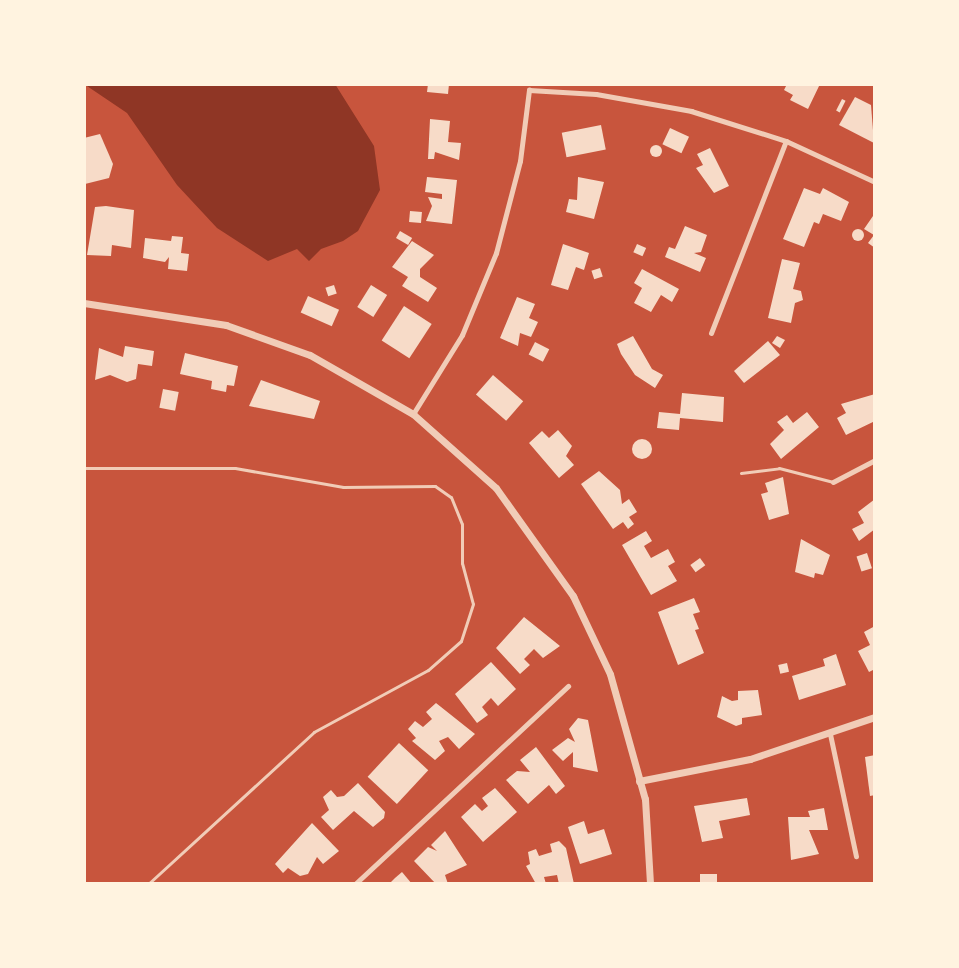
<!DOCTYPE html>
<html>
<head>
<meta charset="utf-8">
<style>
  body { margin:0 }
  #map { position:relative; width:959px; height:968px; overflow:hidden; background:#c8553d; font-family:Ubuntu,sans-serif }
  div>[style] { position:absolute }
  .water>* { inset:0; background:#8f3625 }
  .building>* { inset:0; background:#f7dbc8; transform-origin:0 0 }
  .round { border-radius:50% }
  .service>* { height:3px; margin:-1.5px; padding:0 1.5px; transform-origin:1.5px; border-radius:1.5px; background:#f1ccb7 }
  .minor>* { height:5px; margin:-2.5px; padding:0 2.5px; transform-origin:2.5px; border-radius:2.5px; background:#f1ccb7 }
  .tertiary>* { height:7px; margin:-3.5px; padding:0 3.5px; transform-origin:3.5px; border-radius:3.5px; background:#f1ccb7 }
  span { translate:-50% -50%; white-space:nowrap; text-align:center; line-height:1.15; -webkit-text-stroke:6px #fff3e0; paint-order:stroke }
  .frame { position:absolute; inset:0; border:86px solid #fff3e0; pointer-events:none }
</style>
</head>
<body>
<div id="map">
  <div class="water">
    <i style="clip-path:polygon(84px 84px,335px 84px,374px 146px,380px 190px,358px 231px,343px 241px,321px 249px,309px 261px,297px 249px,268px 261px,217px 228px,177px 185px,127px 113px)"></i>
  </div>
  <div class="building">
    <i style="clip-path:polygon(428px 84px,449px 84px,448px 94px,427px 92px)"></i>
    <i style="clip-path:polygon(787px 84px,820px 84px,808px 109px,790px 100px,793px 95px,784px 90px)"></i>
    <i style="clip-path:polygon(855px 97px,871px 105px,874px 143px,839px 125px)"></i>
    <i style="left:842px;top:99px;width:4px;height:13px;rotate:27deg"></i>
    <i style="clip-path:polygon(430px 119px,450px 121px,448px 142px,461px 143px,459px 160px,435px 152px,434px 159px,428px 159px)"></i>
    <i style="left:601px;top:125px;width:25px;height:40px;rotate:79deg"></i>
    <i style="left:670px;top:128px;width:21px;height:18px;rotate:25deg"></i>
    <i style="clip-path:polygon(100px 134px,113px 164px,109px 178px,85px 184px,84px 138px)"></i>
    <i class="round" style="left:650px;top:145px;width:12px;height:12px"></i>
    <i style="clip-path:polygon(710px 148px,729px 186px,714px 193px,696px 168px,703px 165px,697px 154px)"></i>
    <i style="clip-path:polygon(427px 177px,457px 180px,452px 224px,426px 221px,432px 206px,428px 197px,442px 199px,442px 194px,425px 192px)"></i>
    <i style="clip-path:polygon(578px 177px,604px 182px,594px 219px,566px 212px,569px 199px,577px 200px)"></i>
    <i style="clip-path:polygon(804px 188px,820px 194px,823px 188px,849px 202px,841px 221px,823px 214px,819px 224px,814px 222px,804px 247px,783px 239px)"></i>
    <i style="clip-path:polygon(106px 206px,134px 210px,131px 248px,112px 245px,111px 256px,87px 255px,95px 207px)"></i>
    <i style="left:410px;top:211px;width:12px;height:11px;rotate:5deg"></i>
    <i style="clip-path:polygon(873px 216px,875px 217px,875px 248px,868px 243px,874px 235px,864px 229px)"></i>
    <i style="clip-path:polygon(685px 226px,707px 235px,701px 252px,694px 253px,706px 258px,700px 272px,665px 257px,669px 247px,675px 249px)"></i>
    <i class="round" style="left:852px;top:229px;width:12px;height:12px"></i>
    <i style="left:400px;top:231px;width:14px;height:8px;rotate:30deg"></i>
    <i style="clip-path:polygon(172px 236px,183px 237px,181px 253px,189px 254px,187px 271px,168px 269px,169px 257px,165px 262px,143px 258px,145px 238px,171px 241px)"></i>
    <i style="clip-path:polygon(412px 241px,434px 255px,420px 269px,420px 277px,437px 288px,428px 302px,402px 286px,408px 277px,392px 267px)"></i>
    <i style="clip-path:polygon(563px 244px,589px 253px,584px 270px,576px 267px,568px 290px,551px 285px)"></i>
    <i style="left:637px;top:244px;width:10px;height:9px;rotate:24deg"></i>
    <i style="clip-path:polygon(782px 259px,800px 263px,793px 289px,801px 291px,803px 300px,795px 303px,791px 323px,768px 318px)"></i>
    <i style="left:600px;top:268px;width:9px;height:9px;rotate:72deg"></i>
    <i style="clip-path:polygon(642px 269px,679px 289px,672px 302px,661px 295px,651px 312px,634px 303px,642px 288px,634px 283px)"></i>
    <i style="left:334px;top:285px;width:9px;height:9px;rotate:72deg"></i>
    <i style="left:371px;top:285px;width:19px;height:26px;rotate:32deg"></i>
    <i style="left:308px;top:296px;width:34px;height:18px;rotate:24deg"></i>
    <i style="clip-path:polygon(517px 297px,535px 304px,529px 318px,538px 322px,531px 337px,520px 333px,518px 346px,500px 338px)"></i>
    <i style="left:404px;top:306px;width:33px;height:41px;rotate:33deg"></i>
    <i style="clip-path:polygon(633px 336px,652px 369px,663px 375px,655px 388px,635px 375px,621px 354px,617px 344px)"></i>
    <i style="clip-path:polygon(777px 336px,785px 340px,780px 348px,772px 343px)"></i>
    <i style="clip-path:polygon(768px 341px,780px 355px,744px 383px,734px 371px)"></i>
    <i style="left:535px;top:342px;width:16px;height:14px;rotate:27deg"></i>
    <i style="clip-path:polygon(125px 346px,154px 351px,152px 366px,138px 364px,136px 379px,127px 382px,110px 375px,95px 380px,99px 348px,123px 357px)"></i>
    <i style="clip-path:polygon(185px 353px,238px 366px,234px 386px,227px 385px,226px 392px,211px 389px,212px 381px,180px 374px)"></i>
    <i style="left:493px;top:375px;width:40px;height:26px;rotate:41deg"></i>
    <i style="clip-path:polygon(261px 380px,320px 401px,314px 419px,249px 406px)"></i>
    <i style="left:163px;top:389px;width:16px;height:19px;rotate:11deg"></i>
    <i style="clip-path:polygon(682px 393px,724px 397px,723px 422px,680px 418px,679px 430px,657px 428px,659px 412px,680px 414px)"></i>
    <i style="clip-path:polygon(875px 394px,875px 421px,846px 435px,837px 418px,846px 413px,841px 404px)"></i>
    <i style="clip-path:polygon(807px 412px,819px 427px,781px 459px,770px 444px,784px 430px,777px 422px,787px 415px,793px 423px)"></i>
    <i style="clip-path:polygon(558px 430px,572px 446px,566px 456px,574px 465px,559px 478px,529px 443px,542px 431px,549px 438px)"></i>
    <i class="round" style="left:632px;top:439px;width:20px;height:20px"></i>
    <i style="clip-path:polygon(599px 471px,620px 490px,622px 504px,629px 499px,637px 512px,629px 517px,634px 524px,628px 529px,623px 522px,613px 529px,581px 484px)"></i>
    <i style="clip-path:polygon(783px 477px,789px 514px,769px 520px,761px 494px,768px 492px,765px 483px)"></i>
    <i style="clip-path:polygon(875px 499px,875px 529px,859px 541px,852px 529px,864px 523px,858px 512px)"></i>
    <i style="clip-path:polygon(646px 531px,652px 541px,644px 546px,651px 558px,668px 549px,675px 562px,668px 566px,677px 581px,651px 595px,622px 545px)"></i>
    <i style="clip-path:polygon(801px 539px,830px 555px,823px 575px,815px 573px,814px 578px,795px 572px)"></i>
    <i style="left:867px;top:553px;width:16px;height:11px;rotate:72deg"></i>
    <i style="left:700px;top:558px;width:9px;height:12px;rotate:54deg"></i>
    <i style="clip-path:polygon(694px 598px,700px 612px,693px 614px,699px 629px,695px 630px,704px 653px,678px 665px,658px 612px)"></i>
    <i style="clip-path:polygon(524px 617px,560px 646px,543px 658px,534px 649px,524px 659px,530px 665px,520px 674px,496px 648px)"></i>
    <i style="clip-path:polygon(875px 626px,875px 669px,869px 672px,858px 651px,870px 645px,864px 632px)"></i>
    <i style="clip-path:polygon(836px 654px,846px 685px,799px 700px,792px 676px,825px 666px,823px 659px)"></i>
    <i style="clip-path:polygon(491px 662px,516px 689px,498px 706px,491px 698px,482px 707px,488px 715px,477px 723px,455px 694px)"></i>
    <i style="left:787px;top:663px;width:9px;height:9px;rotate:77deg"></i>
    <i style="clip-path:polygon(758px 690px,762px 715px,742px 718px,742px 724px,736px 726px,717px 717px,722px 696px,732px 701px,738px 700px,738px 691px)"></i>
    <i style="clip-path:polygon(436px 703px,475px 734px,459px 749px,448px 737px,439px 741px,445px 751px,435px 760px,412px 741px,416px 738px,408px 729px,415px 721px,423px 727px,432px 719px,426px 712px)"></i>
    <i style="clip-path:polygon(578px 718px,588px 720px,598px 772px,573px 767px,573px 752px,563px 761px,552px 750px,568px 738px,575px 742px,569px 729px)"></i>
    <i style="left:399px;top:743px;width:40px;height:46px;rotate:43deg"></i>
    <i style="clip-path:polygon(536px 747px,565px 786px,556px 794px,549px 785px,528px 804px,506px 780px,517px 771px,530px 772px,520px 760px)"></i>
    <i style="clip-path:polygon(875px 755px,875px 795px,870px 796px,865px 757px)"></i>
    <i style="clip-path:polygon(358px 783px,385px 812px,384px 818px,373px 827px,354px 811px,333px 830px,321px 817px,329px 810px,323px 797px,331px 790px,337px 797px,344px 796px)"></i>
    <i style="clip-path:polygon(495px 788px,517px 812px,483px 842px,461px 817px,475px 804px,482px 811px,488px 806px,482px 798px)"></i>
    <i style="clip-path:polygon(747px 798px,750px 815px,719px 821px,723px 838px,702px 842px,694px 806px)"></i>
    <i style="clip-path:polygon(824px 808px,828px 830px,809px 830px,819px 854px,791px 860px,788px 817px,810px 817px,808px 811px)"></i>
    <i style="clip-path:polygon(584px 821px,588px 834px,604px 829px,612px 854px,580px 864px,568px 827px)"></i>
    <i style="clip-path:polygon(312px 823px,339px 851px,323px 864px,317px 857px,308px 874px,300px 876px,288px 868px,283px 873px,275px 864px)"></i>
    <i style="clip-path:polygon(445px 831px,467px 865px,445px 875px,448px 884px,436px 884px,414px 861px,428px 847px,437px 851px,431px 845px)"></i>
    <i style="clip-path:polygon(559px 841px,566px 848px,574px 884px,559px 884px,557px 875px,544px 877px,546px 884px,536px 884px,526px 866px,530px 864px,528px 852px,536px 849px,539px 856px,552px 852px,550px 844px)"></i>
    <i style="clip-path:polygon(402px 872px,412px 884px,389px 884px,395px 878px)"></i>
    <i style="left:700px;top:874px;width:17px;height:10px"></i>
  </div>
  <div class="service">
    <i style="left:84px;top:468px;width:151px"></i>
    <i style="left:235px;top:468px;width:110px;rotate:10deg"></i>
    <i style="left:343px;top:487px;width:92px;rotate:-0.6deg"></i>
    <i style="left:435px;top:486px;width:19px;rotate:35deg"></i>
    <i style="left:451px;top:497px;width:29px;rotate:68deg"></i>
    <i style="left:462px;top:524px;width:39px;rotate:90deg"></i>
    <i style="left:462px;top:563px;width:42px;rotate:75deg"></i>
    <i style="left:473px;top:604px;width:39px;rotate:108deg"></i>
    <i style="left:461px;top:641px;width:44px;rotate:138.7deg"></i>
    <i style="left:428px;top:670px;width:130px;rotate:151.5deg"></i>
    <i style="left:314px;top:732px;width:225px;rotate:137.5deg"></i>
    <i style="left:741px;top:473px;width:38px;rotate:-7deg"></i>
    <i style="left:779px;top:468px;width:56px;rotate:14.5deg"></i>
  </div>
  <div class="minor">
    <i style="left:711px;top:333px;width:206px;rotate:-68.7deg"></i>
    <i style="left:413px;top:414px;width:93px;rotate:-58.2deg"></i>
    <i style="left:462px;top:335px;width:89px;rotate:-67.5deg"></i>
    <i style="left:496px;top:253px;width:95px;rotate:-75.4deg"></i>
    <i style="left:520px;top:161px;width:72px;rotate:-82.8deg"></i>
    <i style="left:529px;top:90px;width:67px;rotate:3.4deg"></i>
    <i style="left:596px;top:94px;width:97px;rotate:10.1deg"></i>
    <i style="left:691px;top:111px;width:100px;rotate:17.5deg"></i>
    <i style="left:786px;top:141px;width:98px;rotate:24.7deg"></i>
    <i style="left:833px;top:482px;width:47px;rotate:-27.6deg"></i>
    <i style="left:830px;top:734px;width:125px;rotate:78deg"></i>
    <i style="left:355px;top:884px;width:291px;rotate:-42.9deg"></i>
  </div>
  <div class="tertiary">
    <i style="left:84px;top:303px;width:144px;rotate:8.8deg"></i>
    <i style="left:226px;top:325px;width:89px;rotate:19.7deg"></i>
    <i style="left:310px;top:355px;width:119px;rotate:29.8deg"></i>
    <i style="left:413px;top:414px;width:111px;rotate:41.7deg"></i>
    <i style="left:496px;top:488px;width:133px;rotate:54.5deg"></i>
    <i style="left:573px;top:596px;width:86px;rotate:64.6deg"></i>
    <i style="left:610px;top:674px;width:130px;rotate:74.4deg"></i>
    <i style="left:645px;top:799px;width:85px;rotate:86.6deg"></i>
    <i style="left:639px;top:781px;width:113px;rotate:-11.2deg"></i>
    <i style="left:750px;top:759px;width:132px;rotate:-18.6deg"></i>
  </div>
  <div class="frame"></div>
</div>
</body>
</html>
